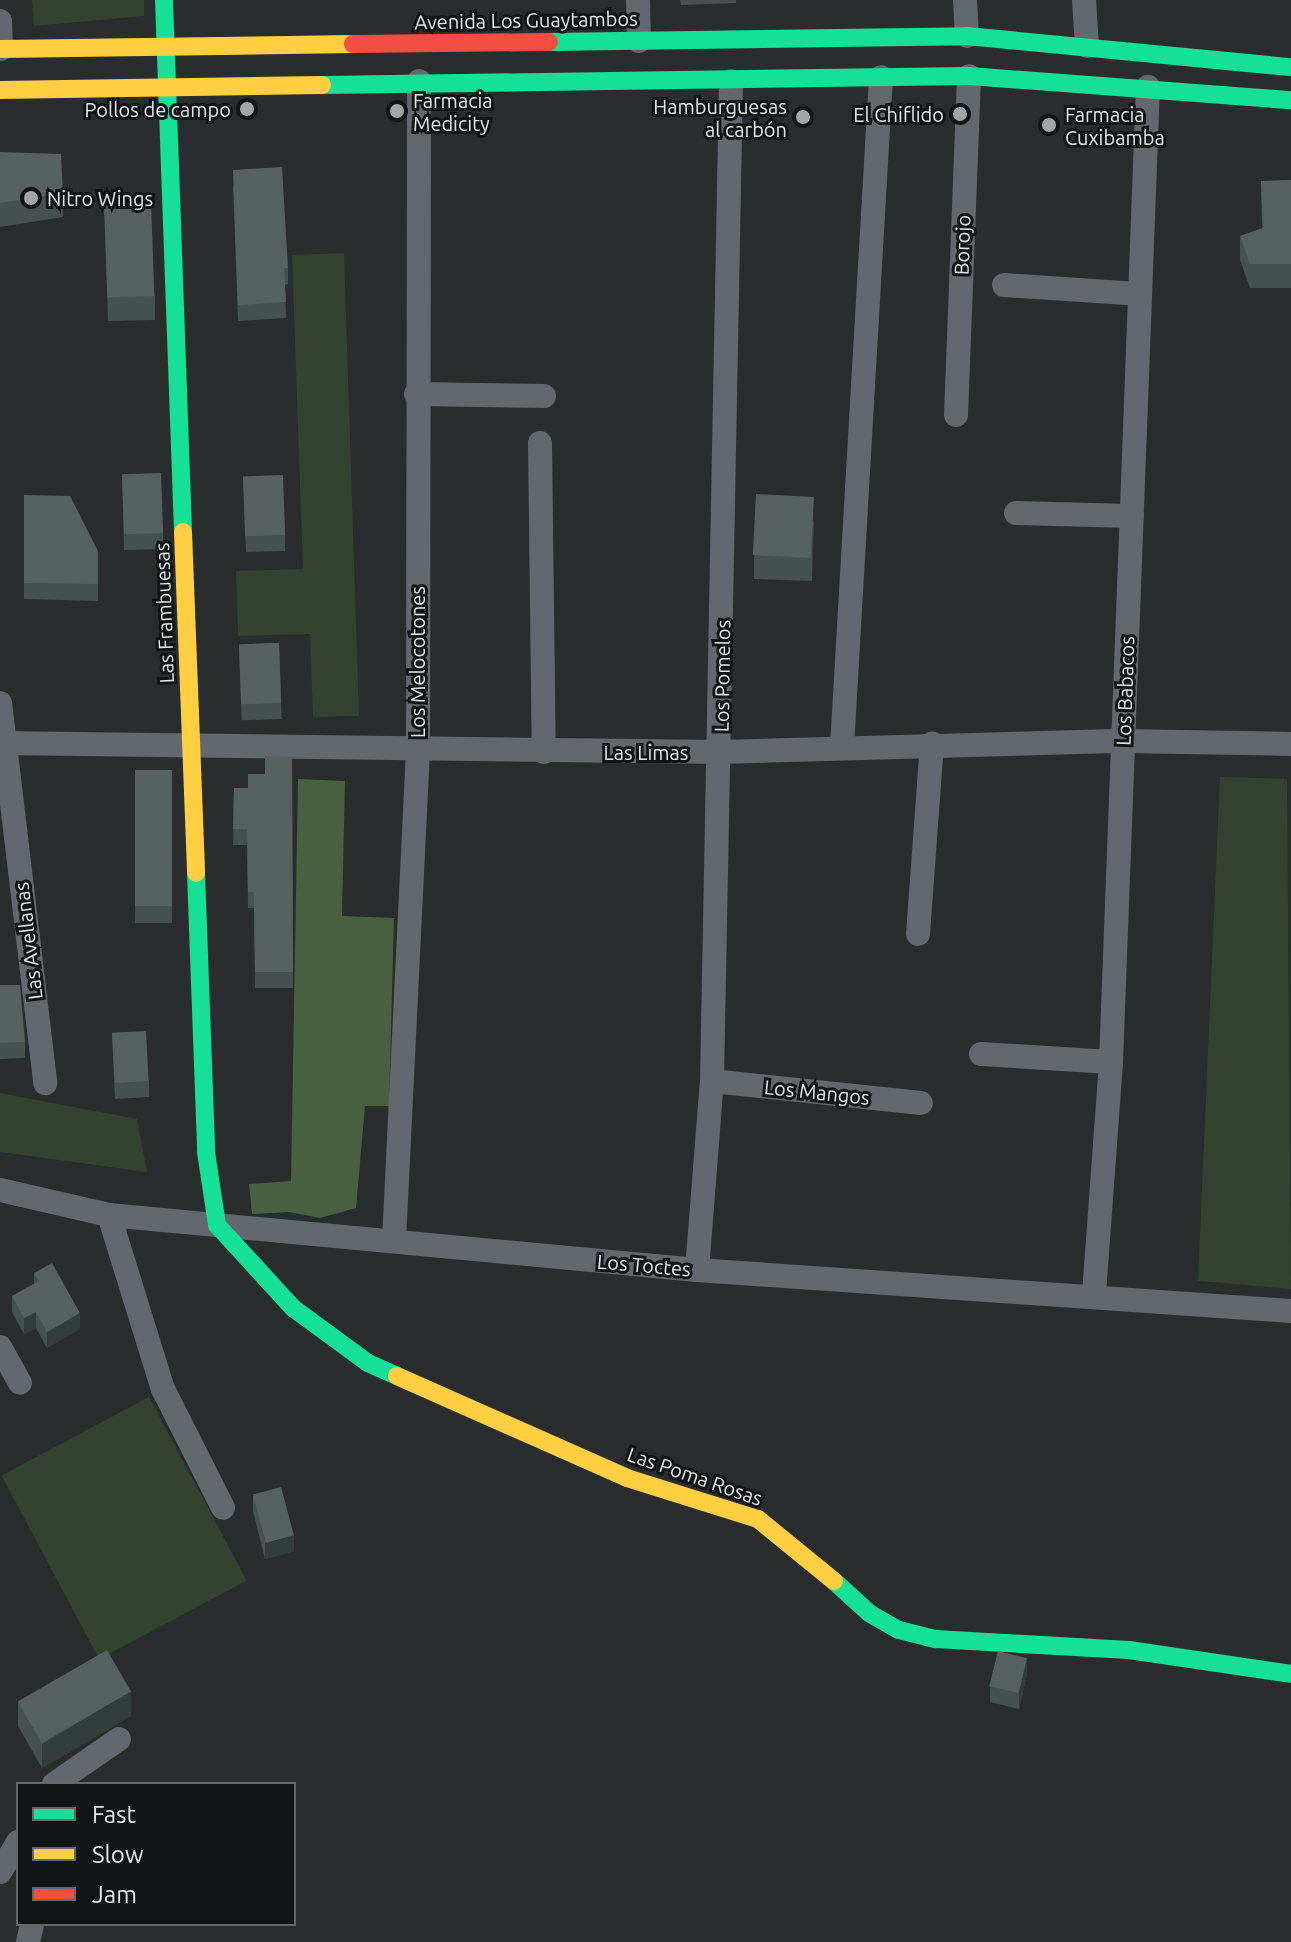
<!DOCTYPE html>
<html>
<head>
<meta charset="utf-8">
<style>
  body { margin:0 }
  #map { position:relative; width:1291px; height:1942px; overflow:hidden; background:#292d2d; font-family:Ubuntu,sans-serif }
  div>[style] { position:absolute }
  .green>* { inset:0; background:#334330; transform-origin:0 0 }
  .forest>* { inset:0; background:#476141 }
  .street>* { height:24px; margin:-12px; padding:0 12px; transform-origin:12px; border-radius:12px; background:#62686d }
  .fast>* { height:18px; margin:-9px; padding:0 9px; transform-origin:9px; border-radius:9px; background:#16e098 }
  .slow>* { height:18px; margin:-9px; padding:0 9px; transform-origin:9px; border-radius:9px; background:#ffcf43 }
  .jam>* { height:18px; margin:-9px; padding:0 9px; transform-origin:9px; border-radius:9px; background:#f24e42 }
  .wall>* { inset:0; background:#46524f; transform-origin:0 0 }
  .shaded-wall>* { inset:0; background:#333d3b }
  .building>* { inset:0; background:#576260; transform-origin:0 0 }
  .dots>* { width:22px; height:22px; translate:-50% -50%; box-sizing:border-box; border:4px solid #121516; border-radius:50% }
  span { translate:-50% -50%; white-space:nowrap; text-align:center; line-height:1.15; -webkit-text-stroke:6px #121516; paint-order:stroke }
  .street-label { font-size:20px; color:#e2e6e7 }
  .poi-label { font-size:20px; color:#e2e6e7 }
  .left { translate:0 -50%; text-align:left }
  .right { translate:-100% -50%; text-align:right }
  .legend { position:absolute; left:16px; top:1782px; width:280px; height:144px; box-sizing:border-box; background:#121516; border:2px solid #65696a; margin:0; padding:10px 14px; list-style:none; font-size:24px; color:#e2e6e7 }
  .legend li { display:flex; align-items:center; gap:16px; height:40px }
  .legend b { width:40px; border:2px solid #65696a }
</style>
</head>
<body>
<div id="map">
  <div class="green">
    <i style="clip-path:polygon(32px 0,144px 0,144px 16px,34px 26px)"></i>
    <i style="clip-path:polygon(344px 253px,359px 716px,313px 717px,310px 634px,238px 636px,236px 571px,303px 569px,292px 255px)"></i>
    <i style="clip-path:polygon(1220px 777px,1287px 779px,1291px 1289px,1198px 1281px)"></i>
    <i style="clip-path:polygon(0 1093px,137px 1119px,147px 1172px,0 1152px)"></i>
    <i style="left:149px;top:1397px;width:208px;height:167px;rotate:62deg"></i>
  </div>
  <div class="forest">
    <i style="clip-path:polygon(298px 779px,345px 781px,342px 916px,394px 918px,389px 1106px,365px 1106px,356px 1208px,320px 1218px,289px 1212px,252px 1214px,249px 1184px,291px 1181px)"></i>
  </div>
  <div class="street">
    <i style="left:638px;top:0;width:41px;rotate:88.6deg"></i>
    <i style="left:965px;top:0;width:36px;rotate:87deg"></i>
    <i style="left:1084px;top:0;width:46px;rotate:86.3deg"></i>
    <i style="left:0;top:21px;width:28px;rotate:88deg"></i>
    <i style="left:1004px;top:285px;width:134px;rotate:3.8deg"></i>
    <i style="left:416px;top:394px;width:128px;rotate:0.9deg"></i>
    <i style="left:956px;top:415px;width:339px;rotate:-87.8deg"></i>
    <i style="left:540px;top:443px;width:309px;rotate:89.3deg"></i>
    <i style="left:1016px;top:513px;width:116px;rotate:1.5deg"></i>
    <i style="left:0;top:703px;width:383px;rotate:83.2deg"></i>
    <i style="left:0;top:743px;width:721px;rotate:0.72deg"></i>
    <i style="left:721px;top:752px;width:402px;rotate:-1.6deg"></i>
    <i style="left:1123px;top:741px;width:168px;rotate:1deg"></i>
    <i style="left:842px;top:747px;width:671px;rotate:-86.67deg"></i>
    <i style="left:918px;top:934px;width:191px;rotate:-85.8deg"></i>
    <i style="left:981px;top:1054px;width:130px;rotate:3.5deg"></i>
    <i style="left:712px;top:1081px;width:210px;rotate:6deg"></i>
    <i style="left:0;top:1190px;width:112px;rotate:12.9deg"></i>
    <i style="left:109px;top:1215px;width:591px;rotate:5.34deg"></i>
    <i style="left:697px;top:1270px;width:595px;rotate:3.95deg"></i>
    <i style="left:109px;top:1215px;width:182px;rotate:72.8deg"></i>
    <i style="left:163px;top:1389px;width:133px;rotate:63.2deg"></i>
    <i style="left:394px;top:1241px;width:491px;rotate:-87.2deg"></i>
    <i style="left:418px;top:751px;width:670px;rotate:-89.91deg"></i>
    <i style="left:697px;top:1270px;width:190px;rotate:-85.5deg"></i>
    <i style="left:712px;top:1081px;width:1000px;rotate:-88.91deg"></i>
    <i style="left:1094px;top:1294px;width:233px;rotate:-85.8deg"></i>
    <i style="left:1111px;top:1062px;width:976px;rotate:-87.83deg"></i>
    <i style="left:0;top:1347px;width:41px;rotate:60.9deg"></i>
    <i style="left:54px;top:1784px;width:79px;rotate:-34.7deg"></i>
    <i style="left:0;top:1872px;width:35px;rotate:-59deg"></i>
    <i style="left:28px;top:1942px;width:18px;rotate:-77deg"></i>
  </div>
  <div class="fast">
    <i style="left:164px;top:0;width:532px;rotate:87.95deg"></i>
    <i style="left:549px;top:42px;width:418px;rotate:-0.8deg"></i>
    <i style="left:967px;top:36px;width:325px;rotate:5.5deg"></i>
    <i style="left:322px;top:85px;width:647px;rotate:-0.8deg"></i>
    <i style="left:969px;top:76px;width:323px;rotate:4.3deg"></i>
    <i style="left:196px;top:873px;width:279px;rotate:87.9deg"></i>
    <i style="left:206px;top:1152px;width:74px;rotate:81.4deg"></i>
    <i style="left:217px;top:1225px;width:113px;rotate:47.5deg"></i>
    <i style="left:293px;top:1308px;width:93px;rotate:36.3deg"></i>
    <i style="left:368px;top:1363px;width:32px;rotate:24deg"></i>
    <i style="left:834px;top:1581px;width:47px;rotate:42.4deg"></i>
    <i style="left:869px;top:1613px;width:34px;rotate:30deg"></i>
    <i style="left:899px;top:1630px;width:38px;rotate:14deg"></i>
    <i style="left:936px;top:1639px;width:193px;rotate:3.3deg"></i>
    <i style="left:1129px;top:1650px;width:164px;rotate:8.4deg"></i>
  </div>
  <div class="slow">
    <i style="left:0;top:49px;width:353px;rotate:-0.8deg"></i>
    <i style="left:0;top:90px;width:322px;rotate:-0.9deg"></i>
    <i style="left:183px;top:532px;width:341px;rotate:87.8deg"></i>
    <i style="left:397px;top:1376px;width:252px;rotate:23.9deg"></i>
    <i style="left:627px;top:1478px;width:137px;rotate:17.4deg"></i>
    <i style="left:758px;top:1519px;width:98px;rotate:39.2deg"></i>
  </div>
  <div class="jam">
    <i style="left:353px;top:44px;width:196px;rotate:-0.6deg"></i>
  </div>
  <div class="wall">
    <i style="clip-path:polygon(680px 0,736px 0,736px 3px,681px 5px)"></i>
    <i style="clip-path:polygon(0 152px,63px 193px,63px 217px,0 227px)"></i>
    <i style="clip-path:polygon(1291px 180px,1291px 288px,1250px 288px,1240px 260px,1240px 236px,1262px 228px,1261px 181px)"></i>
    <i style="clip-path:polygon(233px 186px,288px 268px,288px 284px,285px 285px,286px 318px,238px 321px)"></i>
    <i style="clip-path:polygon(104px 201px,155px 296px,155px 320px,108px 321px)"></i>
    <i style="clip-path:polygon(122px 474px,163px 533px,163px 549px,124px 550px)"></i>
    <i style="clip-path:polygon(243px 476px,285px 535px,285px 551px,246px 552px)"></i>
    <i style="clip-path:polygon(24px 495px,98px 551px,98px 601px,24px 599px)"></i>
    <i style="clip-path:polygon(814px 521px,812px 581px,754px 579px,754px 555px)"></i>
    <i style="left:279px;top:643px;width:76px;height:40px;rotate:88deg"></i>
    <i style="clip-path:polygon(292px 757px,293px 988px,255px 988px,254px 908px,248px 908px,247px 845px,233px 845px,234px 788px,248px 788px,265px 774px)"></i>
    <i style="left:172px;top:770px;width:153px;height:37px;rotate:90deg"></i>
    <i style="clip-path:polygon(0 985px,25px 1042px,25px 1058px,0 1059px)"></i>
    <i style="clip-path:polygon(112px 1033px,149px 1081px,149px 1097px,115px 1099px)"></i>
    <i style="clip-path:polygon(34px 1273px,80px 1329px,47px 1348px,36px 1328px,24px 1334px,12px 1312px,12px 1296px,34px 1284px)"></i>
    <i style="clip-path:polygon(253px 1495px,294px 1551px,265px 1559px,253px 1511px)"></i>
    <i style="clip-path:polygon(1027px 1674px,1019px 1709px,990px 1702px,990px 1686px)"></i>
    <i style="clip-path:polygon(18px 1702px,131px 1716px,42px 1768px,18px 1726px)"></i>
  </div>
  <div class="shaded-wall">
    <i style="clip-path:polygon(814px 497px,814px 521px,812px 581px,812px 557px)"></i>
    <i style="clip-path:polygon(36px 1312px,36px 1328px,24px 1334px,24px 1318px)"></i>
    <i style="clip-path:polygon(80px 1313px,80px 1329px,47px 1348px,47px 1332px)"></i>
    <i style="clip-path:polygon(294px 1535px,294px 1551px,265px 1559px,265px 1542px)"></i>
    <i style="clip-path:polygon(1027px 1658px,1027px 1674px,1019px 1709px,1019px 1693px)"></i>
    <i style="clip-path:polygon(131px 1691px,131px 1716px,42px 1768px,42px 1744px)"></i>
  </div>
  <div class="building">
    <i style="clip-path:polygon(0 152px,61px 154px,63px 193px,0 203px)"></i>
    <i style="clip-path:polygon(282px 167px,288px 268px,284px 268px,286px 302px,238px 305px,233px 170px)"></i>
    <i style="clip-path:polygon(1291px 180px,1291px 264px,1250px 264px,1240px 236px,1263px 228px,1261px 181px)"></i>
    <i style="left:151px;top:200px;width:96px;height:47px;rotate:88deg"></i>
    <i style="left:161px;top:473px;width:60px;height:39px;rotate:88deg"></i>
    <i style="left:283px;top:475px;width:60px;height:40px;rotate:88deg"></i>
    <i style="left:756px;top:494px;width:58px;height:61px;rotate:3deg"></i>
    <i style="clip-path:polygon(24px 495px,70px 496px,98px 551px,98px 584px,24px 583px)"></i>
    <i style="left:279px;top:643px;width:60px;height:40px;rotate:88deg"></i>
    <i style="clip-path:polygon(265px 756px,292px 757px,293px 972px,255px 972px,254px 892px,248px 892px,247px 829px,233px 829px,234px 788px,248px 788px,248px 774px,265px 774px)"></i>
    <i style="left:172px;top:770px;width:136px;height:37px;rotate:90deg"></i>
    <i style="clip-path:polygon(0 985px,20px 985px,25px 1042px,0 1043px)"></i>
    <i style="left:146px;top:1031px;width:50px;height:34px;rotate:87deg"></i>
    <i style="clip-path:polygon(52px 1263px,80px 1313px,47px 1332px,36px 1312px,24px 1318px,12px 1296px,39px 1281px,34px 1273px)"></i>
    <i style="left:281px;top:1487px;width:50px;height:29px;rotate:75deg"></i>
    <i style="left:107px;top:1650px;width:48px;height:103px;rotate:60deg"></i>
    <i style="left:998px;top:1651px;width:30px;height:36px;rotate:14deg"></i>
  </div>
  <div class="dots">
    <i style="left:247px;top:109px;background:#a1a5a6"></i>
    <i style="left:397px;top:111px;background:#a1a5a6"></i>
    <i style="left:960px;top:114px;background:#a1a5a6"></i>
    <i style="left:803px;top:117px;background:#a1a5a6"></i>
    <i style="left:1049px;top:125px;background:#a1a5a6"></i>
    <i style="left:31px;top:198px;background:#a1a5a6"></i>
  </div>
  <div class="street-label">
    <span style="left:526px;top:20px;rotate:-1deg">Avenida Los Guaytambos</span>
    <span style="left:962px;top:245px;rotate:-88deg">Borojo</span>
    <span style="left:164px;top:613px;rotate:-92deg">Las Frambuesas</span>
    <span style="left:417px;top:662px;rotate:-90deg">Los Melocotones</span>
    <span style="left:722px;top:676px;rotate:-89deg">Los Pomelos</span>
    <span style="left:1125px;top:691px;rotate:-88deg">Los Babacos</span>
    <span style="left:646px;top:752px">Las Limas</span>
    <span style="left:28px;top:941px;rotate:-97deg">Las Avellanas</span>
    <span style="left:817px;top:1092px;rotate:6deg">Los Mangos</span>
    <span style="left:644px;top:1265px;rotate:5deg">Los Toctes</span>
    <span style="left:695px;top:1476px;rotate:19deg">Las Poma Rosas</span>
  </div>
  <div class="poi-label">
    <span class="left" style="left:413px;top:112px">Farmacia<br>Medicity</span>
    <span class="right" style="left:787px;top:118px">Hamburguesas<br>al carbón</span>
    <span class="right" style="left:231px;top:109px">Pollos de campo</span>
    <span class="right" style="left:944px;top:114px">El Chiflido</span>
    <span class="left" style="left:1065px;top:126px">Farmacia<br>Cuxibamba</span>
    <span class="left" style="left:47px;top:198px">Nitro Wings</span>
  </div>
  <ul class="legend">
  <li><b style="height:10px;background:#16e098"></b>Fast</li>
  <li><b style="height:10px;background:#ffcf43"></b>Slow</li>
  <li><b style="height:10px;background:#f24e42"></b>Jam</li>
  </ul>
</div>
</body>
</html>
